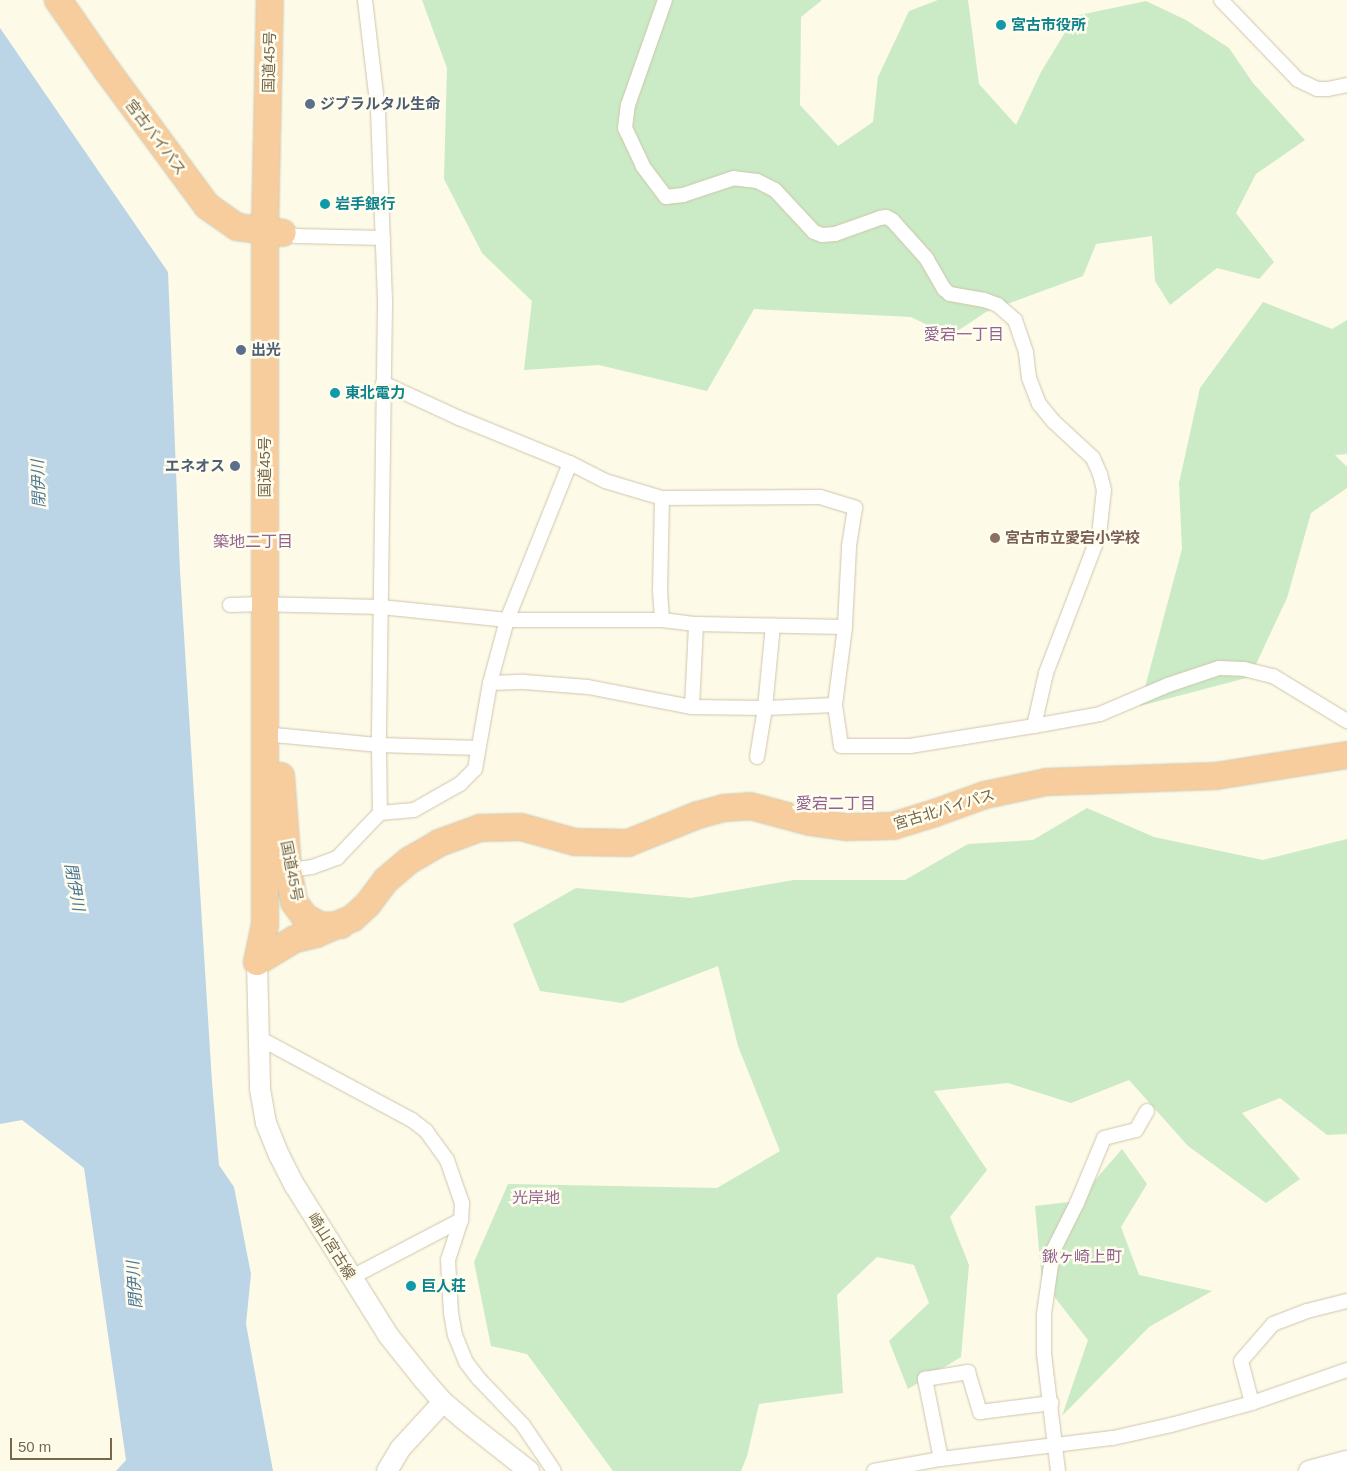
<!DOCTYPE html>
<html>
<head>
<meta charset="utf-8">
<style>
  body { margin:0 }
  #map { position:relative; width:1347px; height:1471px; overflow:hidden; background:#fdfae7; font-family:Arial,"Noto Sans JP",sans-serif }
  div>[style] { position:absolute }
  .green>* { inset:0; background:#caebc5 }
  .water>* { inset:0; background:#bbd5e7 }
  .roads { filter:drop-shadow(0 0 1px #cfc5ad) drop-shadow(0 0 1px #cfc5ad) }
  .street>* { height:14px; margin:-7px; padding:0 7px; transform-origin:7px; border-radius:7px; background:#fff }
  .secondary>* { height:20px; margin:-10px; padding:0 10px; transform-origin:10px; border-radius:10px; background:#fff }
  .highway>* { height:26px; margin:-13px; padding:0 13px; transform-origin:13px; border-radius:13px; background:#f7cd9e }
  .dots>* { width:14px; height:14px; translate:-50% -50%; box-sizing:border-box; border:2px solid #fffdee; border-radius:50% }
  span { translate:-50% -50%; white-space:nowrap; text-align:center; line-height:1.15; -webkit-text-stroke:5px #fffdee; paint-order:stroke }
  .culture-label { font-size:15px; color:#0d838f; font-weight:700 }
  .left { translate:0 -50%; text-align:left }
  .street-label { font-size:15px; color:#77674b }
  .service-label { font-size:15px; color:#4e5e75; font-weight:700 }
  .right { translate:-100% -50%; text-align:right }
  .education-label { font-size:15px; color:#785e54; font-weight:700 }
  .neighbourhood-label { font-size:16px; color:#906393 }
  .water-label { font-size:16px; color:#4a7799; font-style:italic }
  .scale { position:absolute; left:10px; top:1438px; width:102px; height:22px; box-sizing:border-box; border:2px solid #77674b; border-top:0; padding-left:6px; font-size:15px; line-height:18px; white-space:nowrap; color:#77674b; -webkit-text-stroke:4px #fffdee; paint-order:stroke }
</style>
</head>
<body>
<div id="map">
  <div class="green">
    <i style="clip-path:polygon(422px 0,822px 0,801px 17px,800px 105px,838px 146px,873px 122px,878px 77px,909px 11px,938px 0,968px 0,979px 84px,1016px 125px,1041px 72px,1075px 16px,1146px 1px,1186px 20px,1229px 48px,1253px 83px,1305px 140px,1256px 174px,1236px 213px,1274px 262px,1259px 279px,1217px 268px,1170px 305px,1155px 281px,1152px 236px,1096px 244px,1083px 276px,986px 312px,950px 336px,911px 317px,754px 309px,707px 391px,599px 365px,524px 370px,532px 301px,482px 253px,444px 179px,447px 68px)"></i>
    <i style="clip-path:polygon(1263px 302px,1332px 329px,1347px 320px,1347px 454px,1335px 455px,1347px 467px,1347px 488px,1311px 513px,1287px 598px,1250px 677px,1140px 706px,1182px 549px,1179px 483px,1200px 388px)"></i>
    <i style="clip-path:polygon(1087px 808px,1154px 837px,1263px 860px,1347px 839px,1347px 1134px,1327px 1135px,1280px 1098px,1242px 1113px,1300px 1179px,1266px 1203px,1188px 1146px,1129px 1080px,1071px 1103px,1008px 1083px,934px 1091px,987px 1170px,950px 1217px,969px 1265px,961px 1357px,908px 1389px,889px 1341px,929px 1303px,914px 1265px,877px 1257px,837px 1295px,843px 1393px,759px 1404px,747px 1456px,741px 1471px,613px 1471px,527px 1354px,491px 1346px,474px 1262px,508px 1184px,717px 1188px,780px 1151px,738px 1046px,718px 966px,622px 1003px,540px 991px,513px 924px,576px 888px,691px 898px,794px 880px,905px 880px,968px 844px,1033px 840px)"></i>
    <i style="clip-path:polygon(1122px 1149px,1147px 1184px,1121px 1227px,1139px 1275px,1212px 1291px,1149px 1327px,1062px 1416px,1088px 1340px,1042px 1281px,1035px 1206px,1077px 1201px)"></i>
  </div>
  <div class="water">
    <i style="clip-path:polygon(0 28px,168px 272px,180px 571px,212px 1082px,219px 1165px,234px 1187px,251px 1274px,246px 1324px,273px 1471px,116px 1471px,126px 1460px,84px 1168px,22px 1120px,0 1124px)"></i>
  </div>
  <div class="roads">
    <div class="street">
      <i style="left:365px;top:0;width:111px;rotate:83.3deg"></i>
      <i style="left:378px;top:110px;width:193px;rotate:87.9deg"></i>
      <i style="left:385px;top:303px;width:442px;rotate:90.8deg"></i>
      <i style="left:379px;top:745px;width:68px;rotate:89.2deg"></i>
      <i style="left:380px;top:813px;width:34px;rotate:-5deg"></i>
      <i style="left:414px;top:810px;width:53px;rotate:-29.5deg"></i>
      <i style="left:460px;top:784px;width:21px;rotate:-45deg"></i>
      <i style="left:475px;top:769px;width:87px;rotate:-80.1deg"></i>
      <i style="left:490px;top:683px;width:65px;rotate:-74.9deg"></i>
      <i style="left:507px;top:620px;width:169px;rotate:-68.1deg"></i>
      <i style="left:1221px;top:0;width:111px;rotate:46.1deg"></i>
      <i style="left:1298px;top:80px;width:21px;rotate:25deg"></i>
      <i style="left:1317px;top:89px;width:11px"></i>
      <i style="left:1328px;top:89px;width:19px;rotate:-12deg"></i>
      <i style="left:283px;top:233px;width:13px;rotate:13deg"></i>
      <i style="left:296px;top:236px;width:87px;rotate:1.3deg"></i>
      <i style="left:383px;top:383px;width:84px;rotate:24.7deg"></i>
      <i style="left:459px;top:418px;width:120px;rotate:22.1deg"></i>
      <i style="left:570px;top:463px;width:39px;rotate:27deg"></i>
      <i style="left:605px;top:481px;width:59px;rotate:16.6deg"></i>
      <i style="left:662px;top:498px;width:158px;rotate:-0.4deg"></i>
      <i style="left:820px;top:497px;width:37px;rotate:17deg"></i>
      <i style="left:855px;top:508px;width:39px;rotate:99deg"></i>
      <i style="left:849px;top:547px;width:80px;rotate:92.9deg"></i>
      <i style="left:845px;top:627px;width:79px;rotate:97.3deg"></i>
      <i style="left:835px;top:705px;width:41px;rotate:81.7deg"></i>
      <i style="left:841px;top:746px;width:69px"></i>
      <i style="left:910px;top:746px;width:126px;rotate:-9.2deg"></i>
      <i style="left:1034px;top:726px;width:54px;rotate:-77.2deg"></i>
      <i style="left:1046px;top:673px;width:148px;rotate:-69deg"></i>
      <i style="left:1099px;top:535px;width:45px;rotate:-83.7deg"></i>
      <i style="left:1104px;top:490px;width:16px;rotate:-104deg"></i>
      <i style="left:1100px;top:474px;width:17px;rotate:-114deg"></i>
      <i style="left:1093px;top:458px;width:54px;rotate:-137.2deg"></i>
      <i style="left:1053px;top:421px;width:22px;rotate:-129deg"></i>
      <i style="left:1039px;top:404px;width:28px;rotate:-111deg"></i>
      <i style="left:1029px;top:378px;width:26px;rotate:-97deg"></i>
      <i style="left:1026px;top:352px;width:34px;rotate:-109deg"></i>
      <i style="left:1015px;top:320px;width:23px;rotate:-139deg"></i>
      <i style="left:998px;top:305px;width:15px;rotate:-160deg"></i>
      <i style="left:984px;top:300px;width:35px;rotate:-170deg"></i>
      <i style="left:950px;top:294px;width:8px;rotate:-140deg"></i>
      <i style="left:944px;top:289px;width:34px;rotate:-120deg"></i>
      <i style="left:927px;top:259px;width:52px;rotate:-131.9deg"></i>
      <i style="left:892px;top:220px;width:7px;rotate:-153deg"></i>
      <i style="left:886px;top:217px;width:6px;rotate:171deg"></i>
      <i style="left:880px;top:218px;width:48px;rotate:160.4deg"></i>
      <i style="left:835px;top:234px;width:13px;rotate:176deg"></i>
      <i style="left:822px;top:235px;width:9px;rotate:-159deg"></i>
      <i style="left:814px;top:232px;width:57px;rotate:-132.9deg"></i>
      <i style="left:775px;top:190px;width:20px;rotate:-153deg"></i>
      <i style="left:757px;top:181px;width:23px;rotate:-173deg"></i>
      <i style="left:734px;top:178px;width:54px;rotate:161.6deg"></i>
      <i style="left:683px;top:195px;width:17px;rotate:173deg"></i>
      <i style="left:666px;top:197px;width:39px;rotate:-127deg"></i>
      <i style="left:643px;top:166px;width:42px;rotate:-115.3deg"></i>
      <i style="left:625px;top:128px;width:23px;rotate:-83deg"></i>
      <i style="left:628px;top:105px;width:111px;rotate:-70.6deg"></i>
      <i style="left:662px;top:498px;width:93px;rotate:91.2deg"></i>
      <i style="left:660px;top:591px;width:29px;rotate:86deg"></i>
      <i style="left:230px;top:605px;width:24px;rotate:-2deg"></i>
      <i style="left:254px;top:604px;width:127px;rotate:1.4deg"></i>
      <i style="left:381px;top:607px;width:127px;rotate:5.9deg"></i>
      <i style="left:507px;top:620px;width:155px"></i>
      <i style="left:662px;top:620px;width:34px;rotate:7deg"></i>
      <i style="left:696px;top:624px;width:149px;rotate:1.2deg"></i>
      <i style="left:490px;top:683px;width:34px;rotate:-2deg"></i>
      <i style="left:524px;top:682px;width:64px;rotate:4.5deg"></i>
      <i style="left:588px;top:687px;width:106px;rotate:10.9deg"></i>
      <i style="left:692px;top:707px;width:83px;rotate:-87.2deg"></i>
      <i style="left:692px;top:707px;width:73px;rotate:0.8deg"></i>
      <i style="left:765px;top:708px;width:70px;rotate:-2.5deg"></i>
      <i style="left:1034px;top:726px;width:67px;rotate:-10.3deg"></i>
      <i style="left:1100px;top:714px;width:74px;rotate:-23.1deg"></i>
      <i style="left:1168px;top:685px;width:54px;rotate:-18.4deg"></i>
      <i style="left:1219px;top:668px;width:25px;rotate:2deg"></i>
      <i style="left:1244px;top:669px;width:30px;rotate:14deg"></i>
      <i style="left:1273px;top:676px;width:87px;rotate:31.3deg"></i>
      <i style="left:264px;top:734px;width:116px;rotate:5.5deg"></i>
      <i style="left:379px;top:745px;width:99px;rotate:1.7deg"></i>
      <i style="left:757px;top:757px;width:50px;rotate:-80.7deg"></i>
      <i style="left:765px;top:708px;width:83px;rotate:-84.5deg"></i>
      <i style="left:288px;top:870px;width:24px;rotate:-7deg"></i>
      <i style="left:312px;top:867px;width:27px;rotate:-20deg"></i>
      <i style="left:337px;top:858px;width:62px;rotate:-46.3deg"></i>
      <i style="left:259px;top:1038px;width:174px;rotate:28.2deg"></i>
      <i style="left:412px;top:1120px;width:18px;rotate:38deg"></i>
      <i style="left:426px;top:1131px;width:36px;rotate:54deg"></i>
      <i style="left:447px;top:1160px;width:46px;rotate:70.8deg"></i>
      <i style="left:462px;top:1203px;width:17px;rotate:93deg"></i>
      <i style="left:461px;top:1220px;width:42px;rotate:108deg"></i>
      <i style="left:448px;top:1260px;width:53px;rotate:86.8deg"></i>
      <i style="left:451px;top:1313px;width:22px;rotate:80deg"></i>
      <i style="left:455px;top:1335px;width:29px;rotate:68deg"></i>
      <i style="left:466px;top:1362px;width:21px;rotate:53deg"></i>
      <i style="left:479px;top:1379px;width:64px;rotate:46.3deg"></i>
      <i style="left:523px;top:1425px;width:55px;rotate:56deg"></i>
      <i style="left:352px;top:1277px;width:123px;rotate:-27.6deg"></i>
      <i style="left:1252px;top:1403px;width:43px;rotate:-104.7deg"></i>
      <i style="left:1241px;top:1361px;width:49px;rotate:-49.1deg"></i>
      <i style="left:1273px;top:1324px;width:36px;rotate:-21deg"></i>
      <i style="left:1307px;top:1311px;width:41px;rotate:-14deg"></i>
      <i style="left:941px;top:1459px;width:82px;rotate:-101.3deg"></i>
      <i style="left:925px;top:1379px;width:44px;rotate:-9.2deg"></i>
      <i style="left:968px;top:1372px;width:42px;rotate:73.3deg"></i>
      <i style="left:980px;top:1412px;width:72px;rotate:-7.2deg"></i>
      <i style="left:874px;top:1471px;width:68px;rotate:-10.2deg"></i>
      <i style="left:941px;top:1459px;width:173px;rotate:-7deg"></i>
      <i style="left:1113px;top:1438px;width:59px;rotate:-12.6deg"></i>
      <i style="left:1171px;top:1425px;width:84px;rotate:-15.2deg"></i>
      <i style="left:1252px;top:1403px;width:101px;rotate:-19.2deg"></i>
      <i style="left:1058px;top:1471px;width:118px;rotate:-96.8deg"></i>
      <i style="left:1044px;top:1354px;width:40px;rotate:-90deg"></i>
      <i style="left:1044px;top:1314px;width:64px;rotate:-81.9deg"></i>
      <i style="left:1053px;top:1251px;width:54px;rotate:-63.4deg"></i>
      <i style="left:1077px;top:1203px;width:70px;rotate:-67.4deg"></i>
      <i style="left:1104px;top:1138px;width:33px;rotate:-14deg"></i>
      <i style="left:1136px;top:1130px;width:22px;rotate:-60deg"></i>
    </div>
    <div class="secondary">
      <i style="left:257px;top:962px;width:127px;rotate:88.6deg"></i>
      <i style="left:260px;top:1089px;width:35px;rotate:80deg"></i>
      <i style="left:266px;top:1123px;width:35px;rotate:68deg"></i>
      <i style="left:279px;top:1155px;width:35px;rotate:63deg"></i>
      <i style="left:295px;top:1186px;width:176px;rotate:58deg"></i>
      <i style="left:388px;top:1335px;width:56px;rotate:51.5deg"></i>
      <i style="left:423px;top:1379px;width:30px;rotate:49deg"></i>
      <i style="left:443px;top:1402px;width:26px;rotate:40deg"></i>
      <i style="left:463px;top:1419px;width:84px;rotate:38.2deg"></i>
      <i style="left:387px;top:1471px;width:26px;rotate:-59deg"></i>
      <i style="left:400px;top:1449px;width:64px;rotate:-47.5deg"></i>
      <i style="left:1309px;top:1471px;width:39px;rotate:-15deg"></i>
    </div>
    <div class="highway">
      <i style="left:58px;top:0;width:84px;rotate:55.2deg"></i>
      <i style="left:106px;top:69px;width:170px;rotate:53.6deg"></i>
      <i style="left:207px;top:206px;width:37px;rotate:35deg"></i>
      <i style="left:237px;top:227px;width:46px;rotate:7.4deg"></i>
      <i style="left:281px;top:776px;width:94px;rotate:85.7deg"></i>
      <i style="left:288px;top:870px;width:33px;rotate:79deg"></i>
      <i style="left:294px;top:902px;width:19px;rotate:54deg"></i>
      <i style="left:305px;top:917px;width:18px;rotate:29deg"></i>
      <i style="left:321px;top:926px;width:20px;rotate:-3deg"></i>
      <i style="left:257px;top:962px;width:44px;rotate:-31.2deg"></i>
      <i style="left:295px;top:939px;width:22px;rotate:-13deg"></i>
      <i style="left:316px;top:934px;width:40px;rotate:-23.4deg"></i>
      <i style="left:353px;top:918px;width:21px;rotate:-43deg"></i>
      <i style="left:368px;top:904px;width:30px;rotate:-53deg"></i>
      <i style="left:386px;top:880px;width:31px;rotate:-40deg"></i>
      <i style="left:410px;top:860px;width:34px;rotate:-30deg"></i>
      <i style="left:439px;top:843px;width:44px;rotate:-20.1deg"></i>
      <i style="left:480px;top:828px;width:41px;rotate:-1.4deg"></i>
      <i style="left:521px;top:827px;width:56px;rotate:15.5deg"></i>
      <i style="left:575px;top:842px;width:53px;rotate:1.1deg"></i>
      <i style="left:628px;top:843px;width:75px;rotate:-21.8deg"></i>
      <i style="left:698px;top:815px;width:27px;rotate:-15deg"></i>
      <i style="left:724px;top:808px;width:26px;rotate:-4deg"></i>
      <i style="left:750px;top:806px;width:62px;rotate:14.9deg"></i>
      <i style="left:810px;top:822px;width:37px;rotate:8deg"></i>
      <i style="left:847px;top:827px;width:46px;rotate:-1.2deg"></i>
      <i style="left:893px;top:826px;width:44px;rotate:-17.2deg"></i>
      <i style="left:935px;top:813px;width:53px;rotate:-19.8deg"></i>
      <i style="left:985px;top:795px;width:62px;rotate:-12deg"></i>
      <i style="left:1046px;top:782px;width:170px;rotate:-2deg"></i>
      <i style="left:1216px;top:776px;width:133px;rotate:-9.1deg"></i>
      <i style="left:257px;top:962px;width:38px;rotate:-78deg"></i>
      <i style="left:265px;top:925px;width:695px;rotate:-90deg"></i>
      <i style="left:265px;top:230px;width:230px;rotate:-88.8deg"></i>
    </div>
  </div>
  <div class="dots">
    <i style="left:1001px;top:25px;background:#0f9aa8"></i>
    <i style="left:310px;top:104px;background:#5c6f8a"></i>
    <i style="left:325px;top:204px;background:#0f9aa8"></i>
    <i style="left:241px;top:350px;background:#5c6f8a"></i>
    <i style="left:335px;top:393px;background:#0f9aa8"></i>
    <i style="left:235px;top:466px;background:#5c6f8a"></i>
    <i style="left:995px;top:538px;background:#8d6e63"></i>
    <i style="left:411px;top:1286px;background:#0f9aa8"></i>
  </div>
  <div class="culture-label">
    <span class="left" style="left:1011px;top:25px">宮古市役所</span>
    <span class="left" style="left:335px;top:204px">岩手銀行</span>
    <span class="left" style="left:345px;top:393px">東北電力</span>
    <span class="left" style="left:421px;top:1286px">巨人荘</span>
  </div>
  <div class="street-label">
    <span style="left:269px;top:62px;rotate:-89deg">国道45号</span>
    <span style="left:156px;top:137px;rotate:53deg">宮古バイパス</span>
    <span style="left:265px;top:467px;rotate:-90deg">国道45号</span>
    <span style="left:944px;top:809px;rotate:-17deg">宮古北バイパス</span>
    <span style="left:292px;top:871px;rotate:79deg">国道45号</span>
    <span style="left:332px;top:1246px;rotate:58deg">崎山宮古線</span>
  </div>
  <div class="service-label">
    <span class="left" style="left:320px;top:104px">ジブラルタル生命</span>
    <span class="left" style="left:251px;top:350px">出光</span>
    <span class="right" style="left:225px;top:466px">エネオス</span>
  </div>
  <div class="education-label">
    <span class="left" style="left:1005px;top:538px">宮古市立愛宕小学校</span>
  </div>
  <div class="neighbourhood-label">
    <span style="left:964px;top:335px">愛宕一丁目</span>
    <span style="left:253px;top:542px">築地二丁目</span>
    <span style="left:836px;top:804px">愛宕二丁目</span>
    <span style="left:536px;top:1198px">光岸地</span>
    <span style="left:1082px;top:1257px">鍬ヶ崎上町</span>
  </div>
  <div class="water-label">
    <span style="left:39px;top:484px;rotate:-92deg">閉伊川</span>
    <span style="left:74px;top:887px;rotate:80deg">閉伊川</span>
    <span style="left:135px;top:1285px;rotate:-94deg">閉伊川</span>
  </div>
  <div class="scale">50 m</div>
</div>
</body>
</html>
